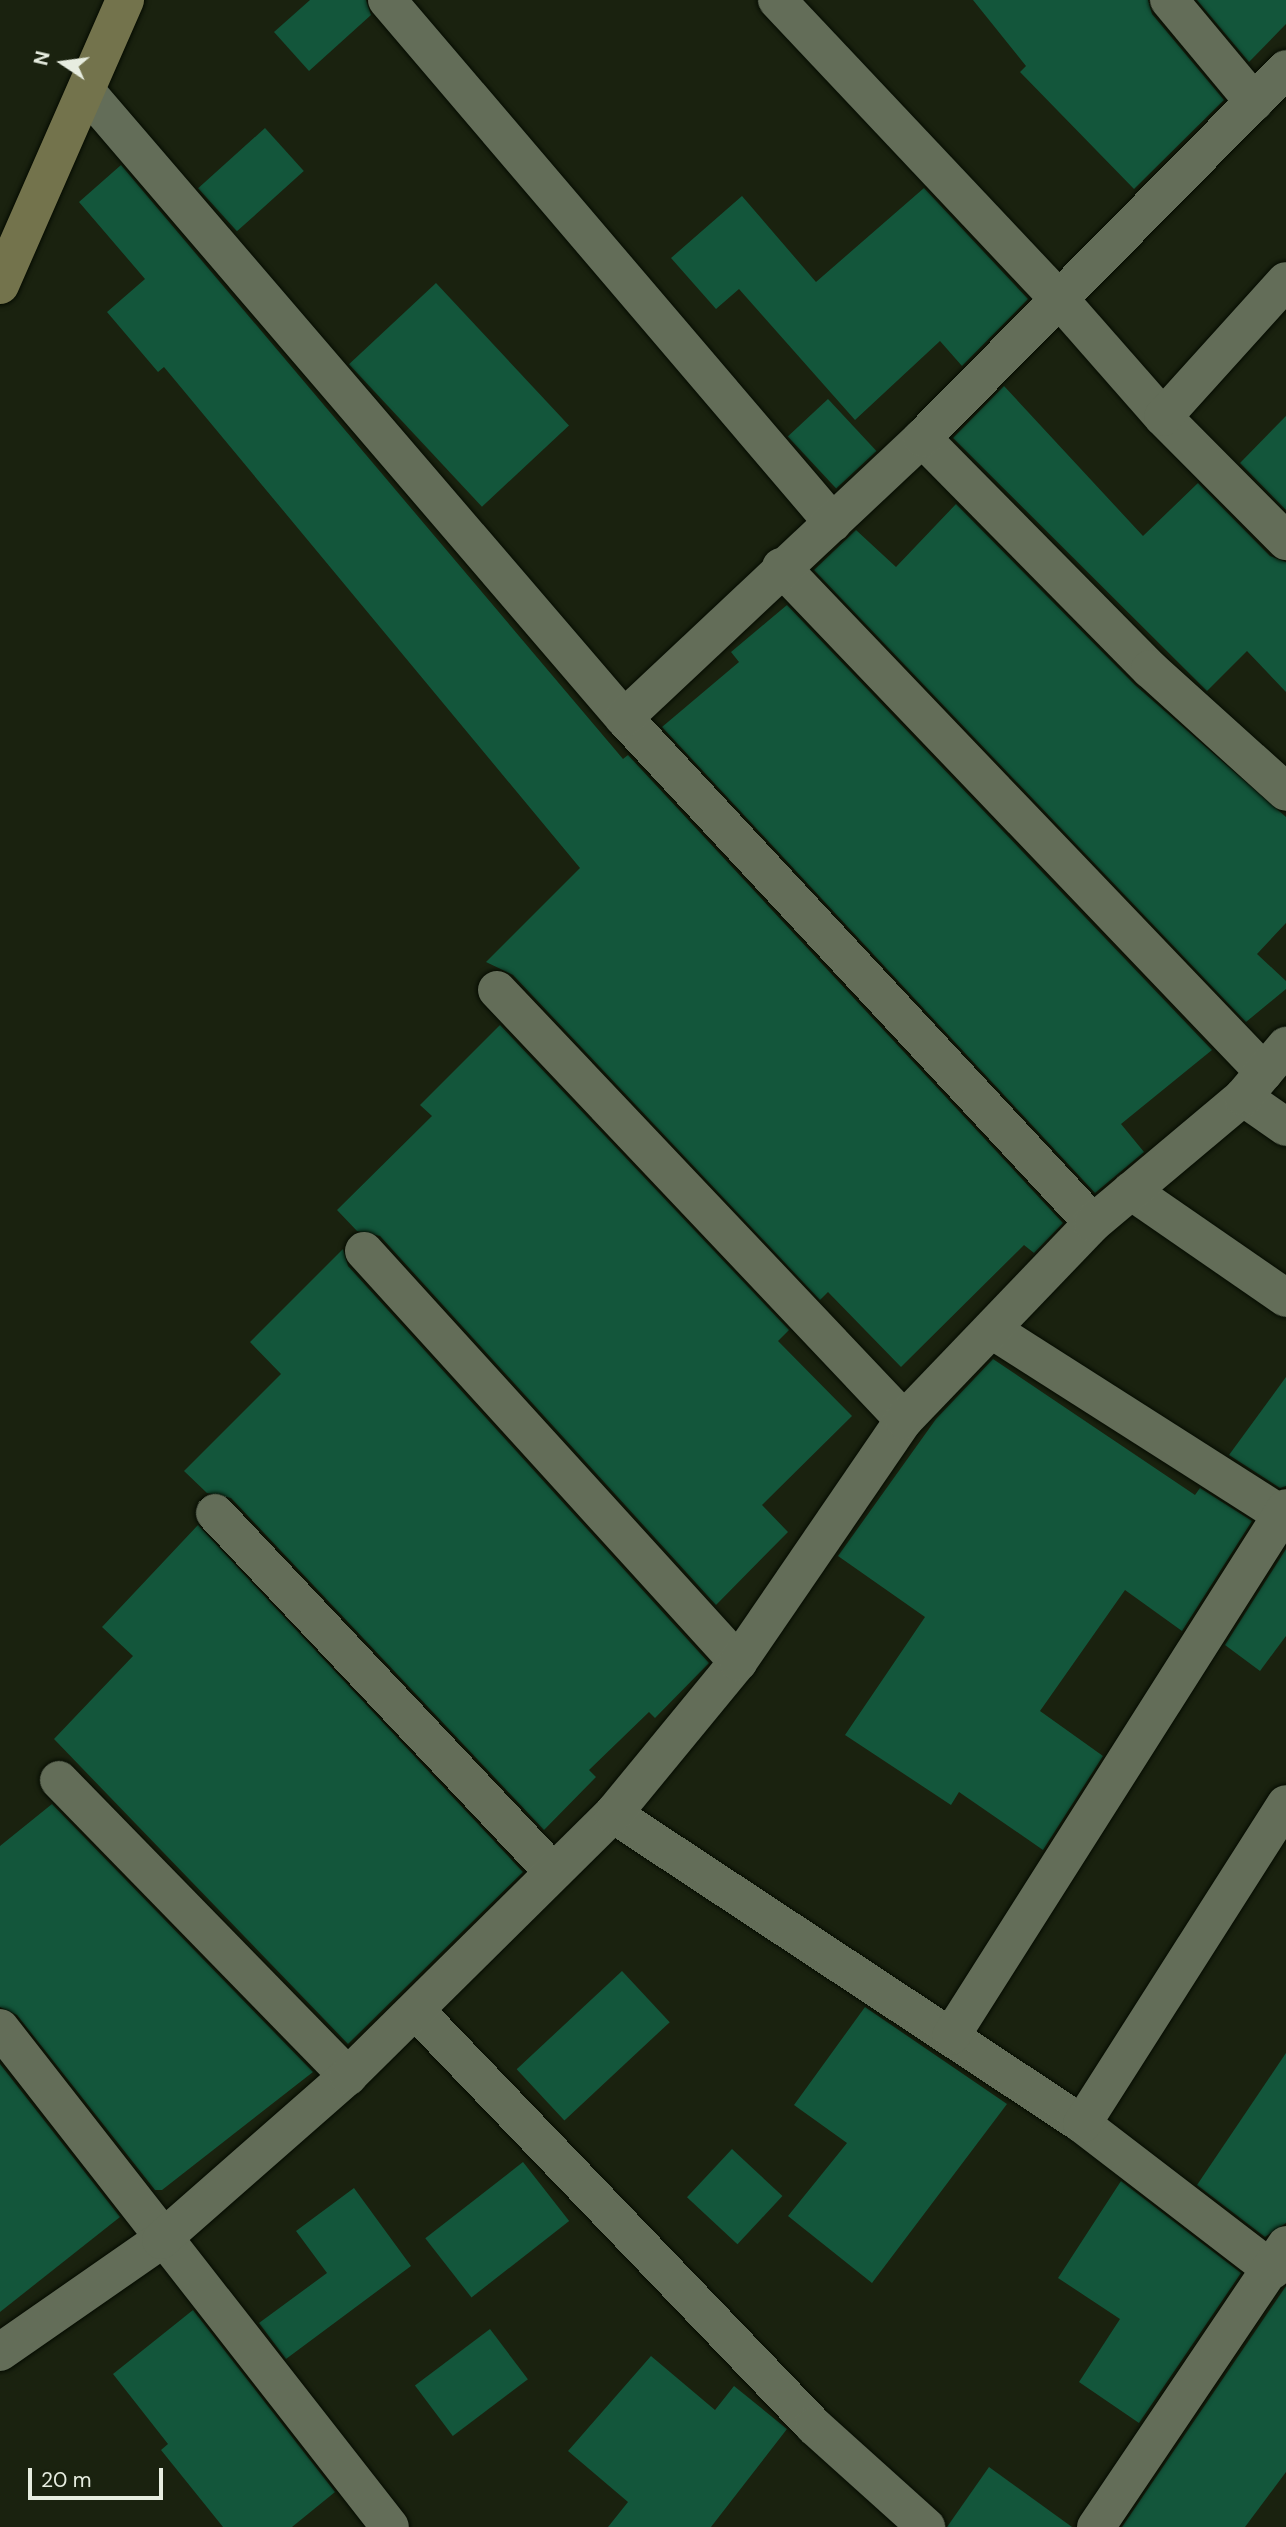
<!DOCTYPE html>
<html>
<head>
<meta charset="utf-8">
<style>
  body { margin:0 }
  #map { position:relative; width:1286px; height:2527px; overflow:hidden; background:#1a220f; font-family:"DM Sans",sans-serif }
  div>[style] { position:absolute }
  .building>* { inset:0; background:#13563b; transform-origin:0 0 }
  .roads { filter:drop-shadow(0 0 2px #050b00) drop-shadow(0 0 2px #050b00) }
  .street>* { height:38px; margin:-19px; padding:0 19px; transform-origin:19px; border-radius:19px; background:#636d58 }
  .secondary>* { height:38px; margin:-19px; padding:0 19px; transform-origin:19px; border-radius:19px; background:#73734c }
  span { translate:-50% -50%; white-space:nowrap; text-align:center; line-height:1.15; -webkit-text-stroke:7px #1a220f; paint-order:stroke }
  .north { position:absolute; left:28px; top:28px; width:70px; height:70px; -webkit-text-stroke:5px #1a220f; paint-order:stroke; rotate:283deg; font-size:19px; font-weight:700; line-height:28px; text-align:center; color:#e7ede0 }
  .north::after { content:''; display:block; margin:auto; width:24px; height:32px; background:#e7ede0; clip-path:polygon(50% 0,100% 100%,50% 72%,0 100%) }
  .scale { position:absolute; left:28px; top:2468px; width:135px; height:32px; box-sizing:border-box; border:4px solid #e7ede0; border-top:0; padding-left:9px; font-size:21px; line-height:24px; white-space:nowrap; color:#e7ede0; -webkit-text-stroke:5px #1a220f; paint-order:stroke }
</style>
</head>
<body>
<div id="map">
  <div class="building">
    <i style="clip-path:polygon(310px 0,366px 0,371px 15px,309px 71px,274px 32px)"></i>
    <i style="clip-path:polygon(973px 0,1148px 0,1152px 14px,1224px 100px,1134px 189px,1020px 72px,1026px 66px)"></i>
    <i style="clip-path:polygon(1197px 0,1286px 0,1286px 24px,1249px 62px)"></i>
    <i style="left:265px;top:128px;width:58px;height:90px;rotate:48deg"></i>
    <i style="clip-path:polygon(121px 165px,623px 759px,628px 755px,1063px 1223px,1034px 1253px,1024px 1245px,901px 1367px,828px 1292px,820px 1300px,513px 975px,486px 962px,580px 868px,164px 367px,158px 372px,107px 312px,145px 279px,79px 202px)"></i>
    <i style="clip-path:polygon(924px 188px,1028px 299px,962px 366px,940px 341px,855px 420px,739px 289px,716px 309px,671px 258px,742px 196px,816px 282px)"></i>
    <i style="left:436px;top:283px;width:195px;height:119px;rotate:47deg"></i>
    <i style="clip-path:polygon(1004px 386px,1143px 536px,1198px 483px,1270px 556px,1286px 562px,1286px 692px,1247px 651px,1207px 691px,953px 438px)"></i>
    <i style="left:828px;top:399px;width:71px;height:55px;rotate:47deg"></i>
    <i style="clip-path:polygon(1286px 416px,1286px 510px,1240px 463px)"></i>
    <i style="clip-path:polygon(956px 504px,1135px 685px,1286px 817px,1286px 923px,1257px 954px,1286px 981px,1286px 989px,1246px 1022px,814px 570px,856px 530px,896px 567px)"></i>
    <i style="clip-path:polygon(787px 605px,1212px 1050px,1121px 1124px,1144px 1152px,1095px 1193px,662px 727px,739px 662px,731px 652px)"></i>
    <i style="clip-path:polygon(500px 1025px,789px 1330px,778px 1341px,852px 1416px,762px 1505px,788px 1532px,716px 1605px,380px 1236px,357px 1231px,337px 1210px,432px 1116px,420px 1105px)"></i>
    <i style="clip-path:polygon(343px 1249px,348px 1266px,709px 1663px,655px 1718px,649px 1712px,589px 1770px,596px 1777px,544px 1830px,231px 1498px,207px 1493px,184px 1471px,281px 1374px,250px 1342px)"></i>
    <i style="clip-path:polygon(993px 1359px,1195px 1495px,1200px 1488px,1252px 1521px,1182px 1631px,1125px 1590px,1040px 1711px,1103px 1756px,1043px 1850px,959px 1792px,951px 1805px,845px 1735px,925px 1617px,838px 1556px,936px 1419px)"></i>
    <i style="clip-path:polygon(1286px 1377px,1286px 1486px,1280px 1488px,1229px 1455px)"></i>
    <i style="clip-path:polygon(198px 1525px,523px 1872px,348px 2044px,54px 1739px,133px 1656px,102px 1627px)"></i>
    <i style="clip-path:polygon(1286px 1549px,1286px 1636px,1260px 1671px,1225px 1645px)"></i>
    <i style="clip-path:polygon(52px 1804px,313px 2072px,162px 2190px,155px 2190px,17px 2015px,0 2007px,0 1846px)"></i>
    <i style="left:622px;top:1971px;width:70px;height:144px;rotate:47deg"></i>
    <i style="clip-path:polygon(865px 2007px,1007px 2104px,872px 2283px,788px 2216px,847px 2143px,794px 2105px)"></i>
    <i style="clip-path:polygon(1286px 2053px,1286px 2223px,1265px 2237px,1197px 2185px)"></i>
    <i style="clip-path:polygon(0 2064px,120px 2217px,0 2312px)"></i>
    <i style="left:732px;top:2149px;width:69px;height:66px;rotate:43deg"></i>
    <i style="left:523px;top:2162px;width:75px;height:124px;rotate:52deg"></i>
    <i style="clip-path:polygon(1121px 2181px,1241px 2273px,1139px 2423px,1079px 2382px,1120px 2319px,1058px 2278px)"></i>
    <i style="clip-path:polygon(354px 2188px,411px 2266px,286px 2359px,259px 2323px,327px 2273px,296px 2231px)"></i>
    <i style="clip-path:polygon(1286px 2286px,1286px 2472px,1245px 2527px,1122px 2527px)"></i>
    <i style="clip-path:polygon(193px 2310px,335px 2492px,292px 2527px,223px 2527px,161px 2450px,168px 2444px,113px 2374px)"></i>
    <i style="left:490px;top:2329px;width:63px;height:94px;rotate:53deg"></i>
    <i style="clip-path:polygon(651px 2356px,715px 2410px,734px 2386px,787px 2429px,711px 2527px,608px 2527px,628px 2502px,568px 2451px)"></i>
    <i style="clip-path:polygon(989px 2467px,1072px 2527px,947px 2527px)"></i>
  </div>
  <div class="roads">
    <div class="street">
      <i style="left:387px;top:0;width:687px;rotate:49.54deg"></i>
      <i style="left:777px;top:0;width:414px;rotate:46.7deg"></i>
      <i style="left:1061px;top:301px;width:154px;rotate:48.7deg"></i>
      <i style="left:1163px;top:417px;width:175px;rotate:45.2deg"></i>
      <i style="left:1169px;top:0;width:133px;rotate:50.2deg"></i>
      <i style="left:86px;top:91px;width:826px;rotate:49.37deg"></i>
      <i style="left:624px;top:718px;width:689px;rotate:47.12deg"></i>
      <i style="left:1163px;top:417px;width:183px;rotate:-47.9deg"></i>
      <i style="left:922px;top:438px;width:325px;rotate:45.4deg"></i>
      <i style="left:1150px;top:669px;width:183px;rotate:42.1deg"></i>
      <i style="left:781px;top:567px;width:699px;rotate:46.28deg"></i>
      <i style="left:624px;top:718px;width:409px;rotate:-43.2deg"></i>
      <i style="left:922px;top:438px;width:518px;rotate:-45.39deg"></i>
      <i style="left:497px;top:990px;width:592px;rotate:46.57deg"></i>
      <i style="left:1243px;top:1097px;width:52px;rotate:34.9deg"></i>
      <i style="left:1131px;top:1191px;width:188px;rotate:34.6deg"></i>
      <i style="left:364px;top:1251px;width:556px;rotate:47.7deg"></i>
      <i style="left:992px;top:1330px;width:348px;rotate:32.5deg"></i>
      <i style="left:215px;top:1513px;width:493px;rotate:46.7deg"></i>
      <i style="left:59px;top:1780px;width:414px;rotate:45.7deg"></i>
      <i style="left:613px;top:1814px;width:562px;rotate:33.46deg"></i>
      <i style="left:1082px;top:2124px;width:240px;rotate:37.5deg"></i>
      <i style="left:416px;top:2011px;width:575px;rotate:46.2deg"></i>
      <i style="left:814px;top:2426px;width:151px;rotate:42deg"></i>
      <i style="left:0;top:2028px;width:633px;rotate:51.99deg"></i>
      <i style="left:951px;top:2036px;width:625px;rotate:-57.61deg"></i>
      <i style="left:1082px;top:2124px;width:379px;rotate:-57.5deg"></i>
      <i style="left:0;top:2352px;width:196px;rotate:-34.8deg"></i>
      <i style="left:161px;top:2240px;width:249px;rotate:-41.3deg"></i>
      <i style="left:348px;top:2076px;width:373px;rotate:-44.7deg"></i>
      <i style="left:613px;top:1814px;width:197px;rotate:-50.6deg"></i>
      <i style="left:738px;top:1662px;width:293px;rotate:-55.6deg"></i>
      <i style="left:904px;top:1420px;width:273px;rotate:-46.2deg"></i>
      <i style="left:1093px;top:1223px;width:196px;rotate:-40deg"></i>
      <i style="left:1243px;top:1097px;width:67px;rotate:-49.9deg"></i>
      <i style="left:1096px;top:2527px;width:340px;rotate:-56deg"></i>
    </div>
    <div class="secondary">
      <i style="left:0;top:285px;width:311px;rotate:-66.3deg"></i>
    </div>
  </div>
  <div class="north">N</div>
  <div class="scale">20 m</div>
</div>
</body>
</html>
